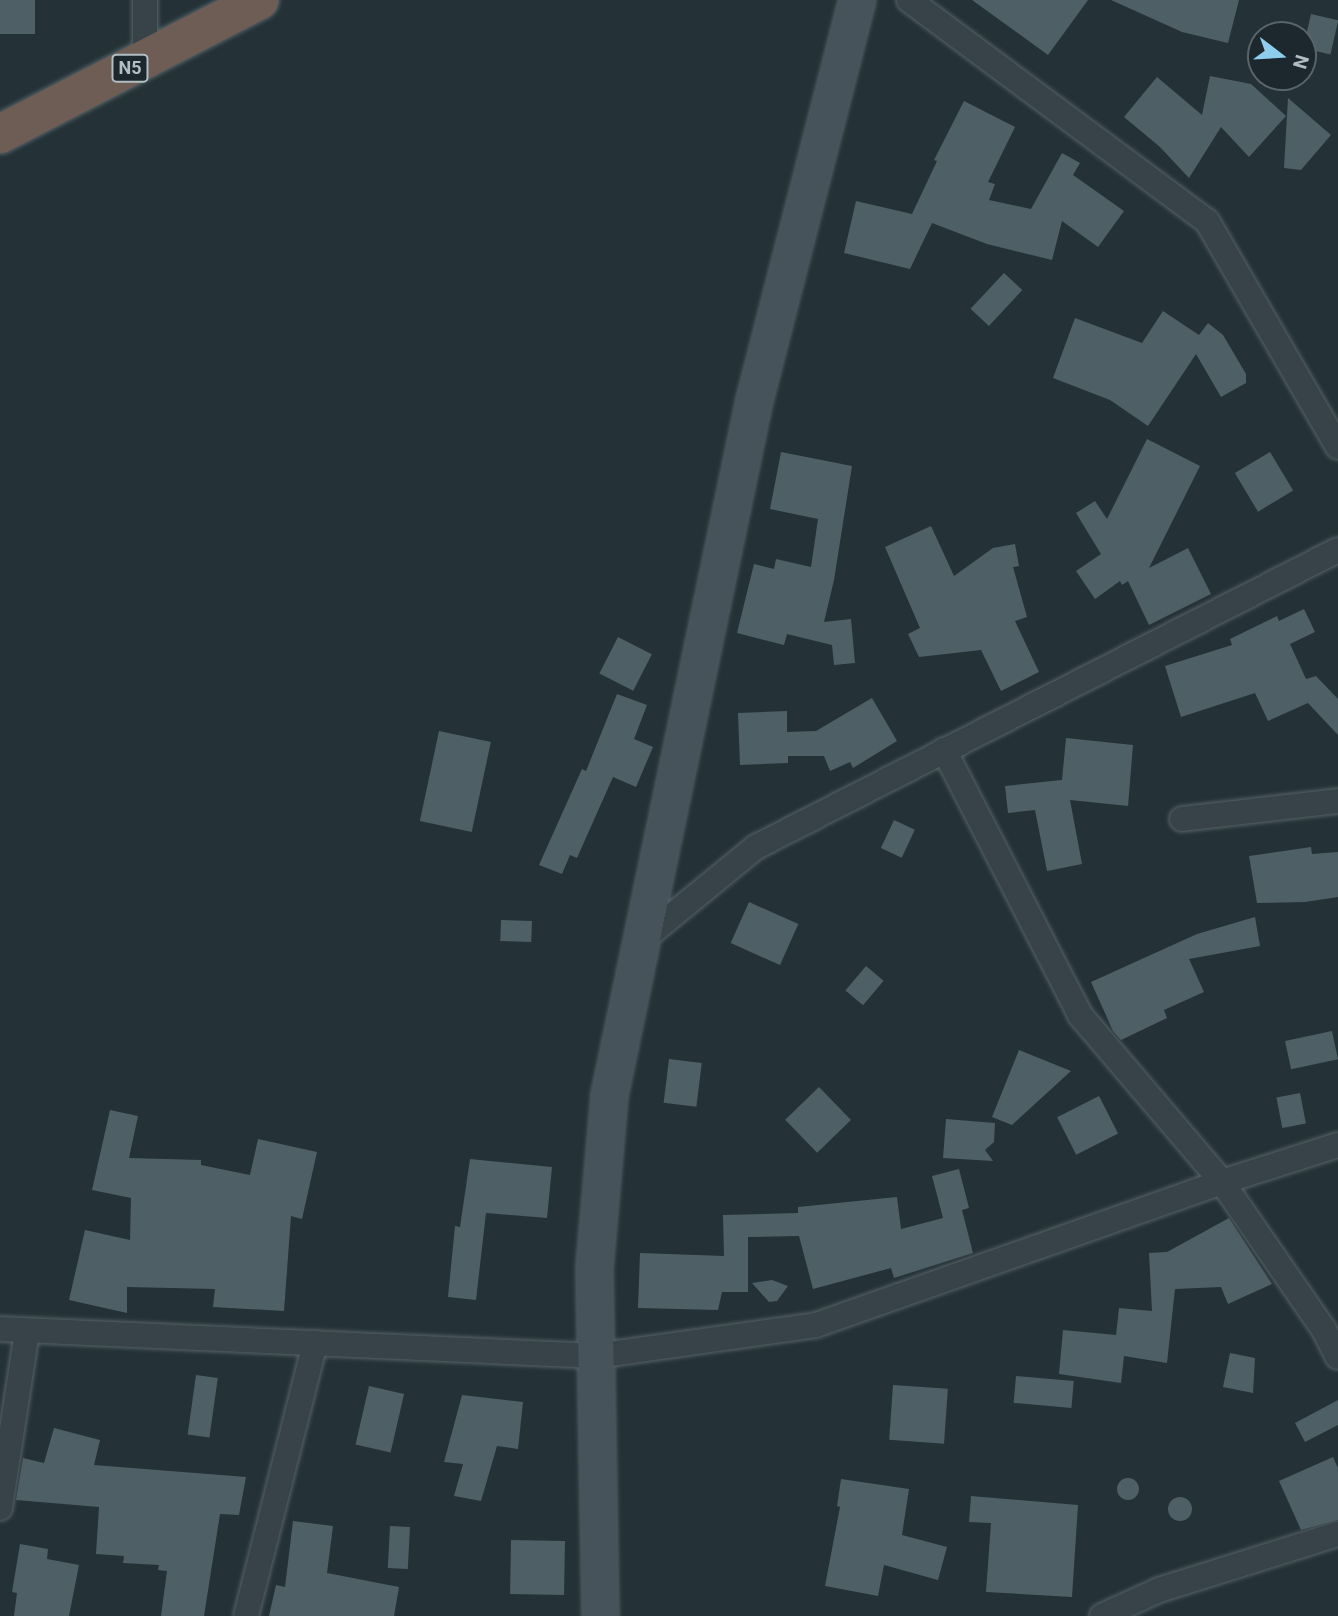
<!DOCTYPE html>
<html>
<head>
<meta charset="utf-8">
<style>
  body { margin:0 }
  #map { position:relative; width:1338px; height:1616px; overflow:hidden; background:#243237; font-family:Roboto,sans-serif }
  div>[style] { position:absolute }
  .building>* { inset:0; background:#4f5f66; transform-origin:0 0 }
  .round { border-radius:50% }
  .roads { filter:drop-shadow(0 0 2px #556166) drop-shadow(0 0 2px #556166) }
  .street>* { height:24px; margin:-12px; padding:0 12px; transform-origin:12px; border-radius:12px; background:#374348 }
  .secondary>* { height:35px; margin:-17.5px; padding:0 17.5px; transform-origin:17.5px; border-radius:17.5px; background:#46535b }
  .highway>* { height:38px; margin:-19px; padding:0 19px; transform-origin:19px; border-radius:19px; background:#6d5d55 }
  span { translate:-50% -50%; white-space:nowrap; text-align:center; line-height:1.15; -webkit-text-stroke:5px #1c282d; paint-order:stroke }
  .shield-label span { padding:2px 5px; background:#1c282d; border:2px solid; border-radius:5px; -webkit-text-stroke-width:0 }
  .shield-label { font-size:18px; color:#b2bec4; font-weight:700 }
  .north { position:absolute; left:1247px; top:21px; width:70px; height:70px; box-sizing:border-box; background:#1c282d; border:2px solid #586469; border-radius:50%; rotate:107deg; font-size:19px; font-weight:700; line-height:28px; text-align:center; color:#b2bec4 }
  .north::after { content:''; display:block; margin:auto; width:24px; height:32px; background:#8fcded; clip-path:polygon(50% 0,100% 100%,50% 72%,0 100%) }
</style>
</head>
<body>
<div id="map">
  <div class="building">
    <i style="left:0;top:0;width:35px;height:34px"></i>
    <i style="clip-path:polygon(972px 0,1088px 0,1048px 55px)"></i>
    <i style="clip-path:polygon(1111px 0,1239px 0,1228px 43px,1182px 32px)"></i>
    <i style="left:1311px;top:14px;width:28px;height:35px;rotate:13deg"></i>
    <i style="clip-path:polygon(1210px 76px,1251px 84px,1286px 116px,1249px 157px,1221px 127px,1189px 178px,1160px 147px,1124px 117px,1157px 77px,1202px 115px)"></i>
    <i style="clip-path:polygon(1288px 98px,1331px 135px,1301px 170px,1284px 168px)"></i>
    <i style="clip-path:polygon(964px 101px,1015px 127px,988px 182px,995px 184px,989px 200px,1031px 209px,1062px 153px,1080px 163px,1073px 175px,1124px 211px,1098px 247px,1062px 221px,1052px 260px,987px 244px,932px 223px,910px 269px,844px 253px,856px 201px,912px 214px,937px 161px,934px 160px)"></i>
    <i style="left:1004px;top:273px;width:25px;height:49px;rotate:43deg"></i>
    <i style="clip-path:polygon(1163px 311px,1199px 335px,1208px 323px,1223px 335px,1246px 374px,1246px 383px,1221px 397px,1196px 354px,1148px 426px,1110px 400px,1053px 378px,1075px 318px,1142px 343px)"></i>
    <i style="clip-path:polygon(1147px 439px,1200px 466px,1149px 568px,1188px 548px,1211px 594px,1149px 625px,1128px 581px,1122px 585px,1120px 581px,1095px 599px,1076px 571px,1101px 554px,1076px 513px,1095px 501px,1107px 519px)"></i>
    <i style="clip-path:polygon(781px 452px,852px 466px,834px 580px,824px 622px,851px 619px,855px 663px,834px 665px,832px 645px,787px 634px,784px 645px,737px 633px,754px 564px,774px 569px,776px 559px,811px 567px,818px 519px,770px 509px)"></i>
    <i style="left:1270px;top:452px;width:45px;height:41px;rotate:59deg"></i>
    <i style="clip-path:polygon(931px 526px,954px 576px,993px 548px,1015px 544px,1019px 566px,1013px 567px,1027px 617px,1015px 621px,1039px 672px,1001px 691px,981px 650px,919px 657px,908px 634px,920px 628px,885px 547px)"></i>
    <i style="clip-path:polygon(1304px 609px,1315px 632px,1290px 644px,1306px 679px,1316px 676px,1338px 699px,1338px 735px,1308px 703px,1268px 721px,1255px 693px,1181px 717px,1165px 666px,1232px 645px,1230px 639px,1277px 616px,1279px 621px)"></i>
    <i style="left:618px;top:637px;width:38px;height:41px;rotate:27deg"></i>
    <i style="clip-path:polygon(617px 694px,647px 705px,634px 739px,653px 747px,636px 787px,613px 777px,577px 858px,570px 855px,562px 874px,539px 865px,582px 769px,586px 771px)"></i>
    <i style="clip-path:polygon(872px 698px,897px 741px,853px 768px,850px 762px,830px 771px,824px 756px,788px 756px,788px 763px,740px 765px,738px 713px,787px 711px,787px 732px,816px 731px)"></i>
    <i style="left:439px;top:731px;width:53px;height:92px;rotate:12deg"></i>
    <i style="clip-path:polygon(1066px 738px,1133px 745px,1128px 806px,1070px 800px,1082px 864px,1047px 871px,1035px 810px,1008px 813px,1005px 786px,1062px 780px)"></i>
    <i style="left:894px;top:820px;width:23px;height:31px;rotate:25deg"></i>
    <i style="clip-path:polygon(1311px 847px,1312px 854px,1338px 852px,1338px 897px,1305px 902px,1257px 903px,1249px 856px)"></i>
    <i style="left:749px;top:902px;width:54px;height:45px;rotate:24deg"></i>
    <i style="clip-path:polygon(1255px 917px,1260px 946px,1189px 959px,1204px 992px,1164px 1010px,1167px 1018px,1121px 1040px,1113px 1031px,1091px 982px,1197px 934px)"></i>
    <i style="left:501px;top:920px;width:31px;height:21px;rotate:2deg"></i>
    <i style="left:866px;top:966px;width:23px;height:32px;rotate:40deg"></i>
    <i style="left:1332px;top:1031px;width:29px;height:48px;rotate:78deg"></i>
    <i style="clip-path:polygon(1019px 1050px,1071px 1071px,1012px 1125px,992px 1117px)"></i>
    <i style="left:669px;top:1059px;width:33px;height:44px;rotate:7deg"></i>
    <i style="left:819px;top:1087px;width:46px;height:47px;rotate:46deg"></i>
    <i style="left:1300px;top:1093px;width:31px;height:24px;rotate:79deg"></i>
    <i style="left:1099px;top:1096px;width:42px;height:47px;rotate:63deg"></i>
    <i style="clip-path:polygon(110px 1110px,138px 1116px,129px 1158px,201px 1160px,201px 1165px,250px 1175px,258px 1139px,317px 1152px,302px 1219px,291px 1216px,284px 1311px,213px 1307px,215px 1289px,127px 1287px,127px 1313px,69px 1300px,85px 1230px,130px 1240px,131px 1198px,92px 1190px)"></i>
    <i style="clip-path:polygon(946px 1119px,995px 1123px,994px 1142px,985px 1150px,993px 1161px,943px 1158px)"></i>
    <i style="clip-path:polygon(470px 1159px,552px 1167px,547px 1218px,486px 1213px,476px 1300px,448px 1297px,455px 1226px,460px 1227px)"></i>
    <i style="clip-path:polygon(959px 1169px,969px 1208px,962px 1210px,973px 1253px,894px 1278px,891px 1268px,813px 1289px,799px 1236px,748px 1237px,748px 1292px,722px 1292px,718px 1310px,638px 1308px,640px 1253px,724px 1256px,723px 1215px,798px 1213px,798px 1207px,897px 1197px,901px 1229px,943px 1218px,932px 1176px)"></i>
    <i style="clip-path:polygon(1229px 1218px,1272px 1284px,1228px 1304px,1221px 1287px,1175px 1289px,1167px 1363px,1124px 1356px,1121px 1383px,1059px 1374px,1063px 1330px,1116px 1335px,1119px 1308px,1152px 1311px,1149px 1253px,1167px 1252px)"></i>
    <i style="clip-path:polygon(772px 1280px,788px 1286px,777px 1301px,769px 1302px,752px 1283px)"></i>
    <i style="clip-path:polygon(1230px 1353px,1255px 1358px,1253px 1393px,1223px 1387px)"></i>
    <i style="left:196px;top:1375px;width:22px;height:60px;rotate:8deg"></i>
    <i style="left:1016px;top:1376px;width:58px;height:27px;rotate:5deg"></i>
    <i style="left:893px;top:1385px;width:55px;height:55px;rotate:4deg"></i>
    <i style="left:369px;top:1386px;width:36px;height:60px;rotate:13deg"></i>
    <i style="clip-path:polygon(462px 1395px,523px 1402px,518px 1449px,497px 1446px,481px 1501px,454px 1496px,463px 1464px,444px 1462px)"></i>
    <i style="clip-path:polygon(1338px 1400px,1338px 1425px,1305px 1442px,1295px 1423px)"></i>
    <i style="clip-path:polygon(54px 1428px,100px 1440px,94px 1465px,246px 1477px,239px 1515px,220px 1514px,204px 1616px,161px 1616px,167px 1571px,158px 1570px,159px 1565px,123px 1563px,124px 1556px,96px 1554px,99px 1507px,16px 1500px,23px 1458px,44px 1463px)"></i>
    <i style="clip-path:polygon(1333px 1457px,1338px 1468px,1338px 1520px,1301px 1530px,1279px 1481px)"></i>
    <i class="round" style="left:1117px;top:1478px;width:22px;height:22px"></i>
    <i style="clip-path:polygon(841px 1479px,909px 1489px,902px 1535px,947px 1547px,938px 1580px,884px 1565px,878px 1596px,825px 1586px,840px 1507px,837px 1506px)"></i>
    <i style="clip-path:polygon(971px 1496px,1078px 1505px,1072px 1597px,986px 1592px,991px 1523px,969px 1522px)"></i>
    <i class="round" style="left:1168px;top:1497px;width:24px;height:24px"></i>
    <i style="clip-path:polygon(293px 1521px,333px 1526px,327px 1573px,399px 1587px,394px 1616px,269px 1616px,276px 1585px,285px 1587px)"></i>
    <i style="left:390px;top:1526px;width:20px;height:42px;rotate:3deg"></i>
    <i style="left:511px;top:1540px;width:54px;height:54px;rotate:1deg"></i>
    <i style="clip-path:polygon(20px 1544px,48px 1549px,47px 1559px,79px 1565px,69px 1616px,14px 1616px,17px 1593px,12px 1592px)"></i>
  </div>
  <div class="roads">
    <div class="street">
      <i style="left:145px;top:0;width:60px;rotate:90deg"></i>
      <i style="left:909px;top:0;width:371px;rotate:36.6deg"></i>
      <i style="left:1207px;top:221px;width:261px;rotate:59.9deg"></i>
      <i style="left:944px;top:750px;width:298px;rotate:62.8deg"></i>
      <i style="left:1080px;top:1015px;width:219px;rotate:49.6deg"></i>
      <i style="left:1222px;top:1182px;width:180px;rotate:55.4deg"></i>
      <i style="left:1324px;top:1330px;width:30px;rotate:63deg"></i>
      <i style="left:1182px;top:819px;width:157px;rotate:-6.6deg"></i>
      <i style="left:641px;top:941px;width:149px;rotate:-39.3deg"></i>
      <i style="left:756px;top:847px;width:653px;rotate:-27.04deg"></i>
      <i style="left:0;top:1329px;width:597px;rotate:2.59deg"></i>
      <i style="left:596px;top:1356px;width:222px;rotate:-8deg"></i>
      <i style="left:816px;top:1325px;width:430px;rotate:-19.4deg"></i>
      <i style="left:1222px;top:1182px;width:122px;rotate:-17.7deg"></i>
      <i style="left:0;top:1508px;width:179px;rotate:-81.3deg"></i>
      <i style="left:246px;top:1616px;width:282px;rotate:-75.8deg"></i>
      <i style="left:1102px;top:1616px;width:63px;rotate:-24.5deg"></i>
      <i style="left:1159px;top:1590px;width:188px;rotate:-17.4deg"></i>
    </div>
    <div class="secondary">
      <i style="left:600px;top:1616px;width:349px;rotate:-91deg"></i>
      <i style="left:594px;top:1267px;width:173px;rotate:-85deg"></i>
      <i style="left:609px;top:1095px;width:710px;rotate:-78.22deg"></i>
      <i style="left:754px;top:400px;width:413px;rotate:-75.6deg"></i>
    </div>
    <div class="highway">
      <i style="left:0;top:134px;width:292px;rotate:-27.3deg"></i>
    </div>
  </div>
  <div class="shield-label">
    <span style="left:130px;top:68px">N5</span>
  </div>
  <div class="north">N</div>
</div>
</body>
</html>
